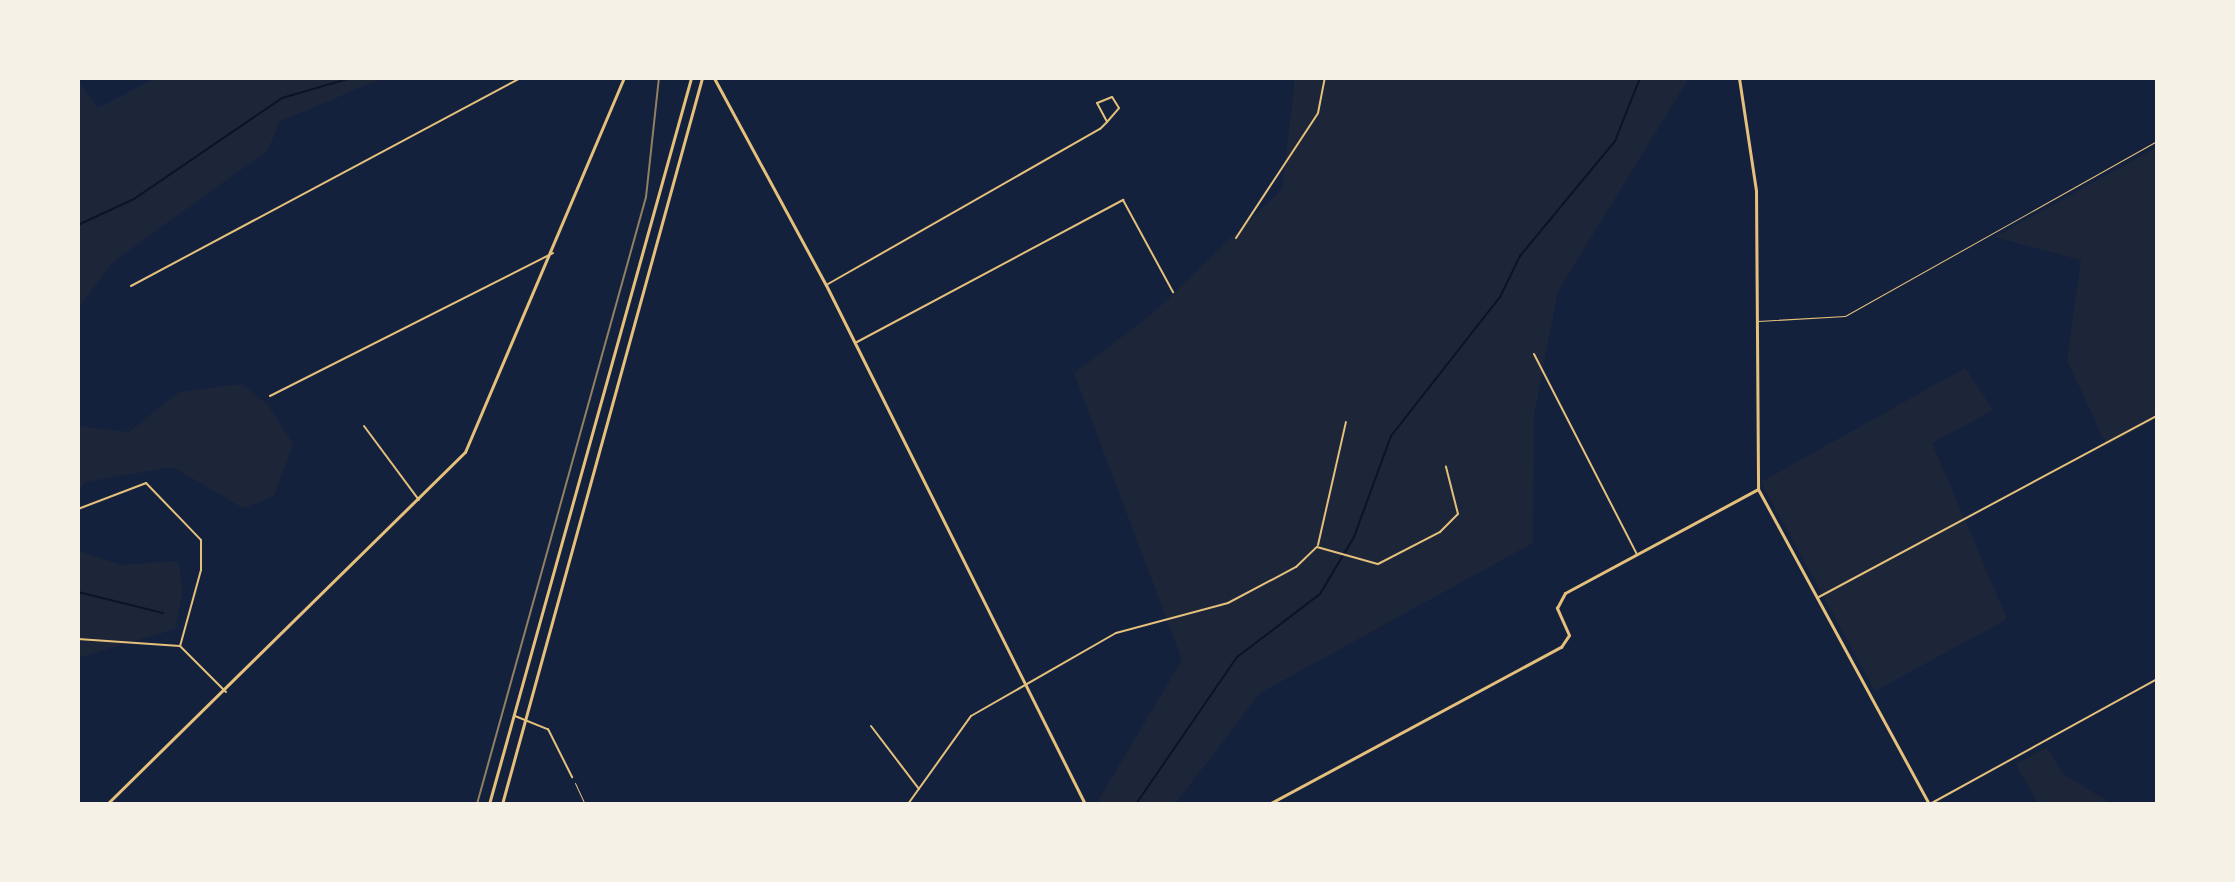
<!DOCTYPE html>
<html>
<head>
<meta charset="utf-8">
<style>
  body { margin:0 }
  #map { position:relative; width:2235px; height:882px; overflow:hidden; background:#14213d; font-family:"Exo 2",sans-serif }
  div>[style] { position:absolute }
  .green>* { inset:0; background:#1d2539 }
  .stream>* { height:2px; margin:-1px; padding:0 1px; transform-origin:1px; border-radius:1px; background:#0b132b }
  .path>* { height:1px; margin:-0.5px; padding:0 0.5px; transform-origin:0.5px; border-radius:0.5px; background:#e5c07b }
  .service>* { height:1px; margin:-0.5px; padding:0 0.5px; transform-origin:0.5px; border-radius:0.5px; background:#e5c07b }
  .minor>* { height:2px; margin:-1px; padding:0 1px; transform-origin:1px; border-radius:1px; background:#e5c07b }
  .tertiary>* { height:3px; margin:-1.5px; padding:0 1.5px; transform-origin:1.5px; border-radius:1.5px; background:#e5c07b }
  .primary>* { height:3px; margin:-1.5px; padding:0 1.5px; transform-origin:1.5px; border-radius:1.5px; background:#e5c07b }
  .rail>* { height:2px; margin:-1px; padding:0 1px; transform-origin:1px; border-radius:1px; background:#918062 }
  span { translate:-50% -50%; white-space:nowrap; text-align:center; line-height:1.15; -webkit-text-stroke:7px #f6f1e7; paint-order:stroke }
  .frame { position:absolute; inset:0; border:80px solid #f6f1e7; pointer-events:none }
</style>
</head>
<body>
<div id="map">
  <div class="green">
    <i style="clip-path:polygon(156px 78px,384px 78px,280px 121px,268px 150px,114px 261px,78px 308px,78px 82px,98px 108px)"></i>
    <i style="clip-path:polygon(1295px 78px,1689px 78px,1558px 291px,1534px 415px,1533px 543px,1260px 693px,1175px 804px,1096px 804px,1182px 660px,1074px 373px,1153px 313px,1282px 189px)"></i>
    <i style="clip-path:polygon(2157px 147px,2157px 418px,2107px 446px,2067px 360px,2081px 260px,1995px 237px)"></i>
    <i style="clip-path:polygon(1965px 368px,1993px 410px,1932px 443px,2007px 619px,1875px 691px,1761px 482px)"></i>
    <i style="clip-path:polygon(241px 384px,267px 404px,293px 444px,274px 496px,243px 508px,173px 467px,85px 482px,78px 492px,78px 426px,129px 432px,179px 392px)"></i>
    <i style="clip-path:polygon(78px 551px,122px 565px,178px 561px,183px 592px,175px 629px,78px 658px)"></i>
    <i style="clip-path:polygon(2047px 747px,2062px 773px,2112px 804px,2038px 804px,2016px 764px)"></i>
  </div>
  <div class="stream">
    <i style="left:78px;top:225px;width:62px;rotate:-24.9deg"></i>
    <i style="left:134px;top:199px;width:179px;rotate:-34.3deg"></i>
    <i style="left:282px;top:98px;width:72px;rotate:-16.2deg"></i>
    <i style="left:78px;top:592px;width:88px;rotate:13.9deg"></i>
    <i style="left:1136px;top:804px;width:178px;rotate:-55.5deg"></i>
    <i style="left:1237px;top:657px;width:104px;rotate:-37.2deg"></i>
    <i style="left:1320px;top:594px;width:66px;rotate:-59.2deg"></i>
    <i style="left:1354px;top:537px;width:108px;rotate:-69.9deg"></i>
    <i style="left:1391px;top:436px;width:177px;rotate:-51.9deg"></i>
    <i style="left:1500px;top:297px;width:46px;rotate:-64deg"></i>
    <i style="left:1520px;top:256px;width:149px;rotate:-50.4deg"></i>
    <i style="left:1615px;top:141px;width:68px;rotate:-68.4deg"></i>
  </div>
  <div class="path">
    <i style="left:575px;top:783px;width:23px;rotate:65deg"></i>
  </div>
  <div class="service">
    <i style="left:1758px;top:321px;width:87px;rotate:-3.3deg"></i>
    <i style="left:1845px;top:316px;width:358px;rotate:-29.3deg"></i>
  </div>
  <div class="minor">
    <i style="left:1236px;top:238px;width:149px;rotate:-56.7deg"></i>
    <i style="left:1318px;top:113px;width:36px;rotate:-79deg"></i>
    <i style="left:828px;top:284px;width:313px;rotate:-29.7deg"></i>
    <i style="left:1100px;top:129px;width:10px;rotate:-45deg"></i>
    <i style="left:1107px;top:122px;width:18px;rotate:-49deg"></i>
    <i style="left:1119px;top:108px;width:13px;rotate:-122deg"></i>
    <i style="left:1112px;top:97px;width:16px;rotate:158deg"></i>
    <i style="left:1097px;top:103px;width:21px;rotate:62deg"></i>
    <i style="left:131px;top:286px;width:442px;rotate:-28.1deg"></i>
    <i style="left:857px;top:342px;width:302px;rotate:-28.1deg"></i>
    <i style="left:1123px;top:200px;width:105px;rotate:61.5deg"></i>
    <i style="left:1534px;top:354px;width:225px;rotate:62.8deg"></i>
    <i style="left:270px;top:396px;width:317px;rotate:-26.8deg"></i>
    <i style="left:364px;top:426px;width:92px;rotate:53.4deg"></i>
    <i style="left:78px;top:509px;width:73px;rotate:-20.9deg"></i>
    <i style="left:146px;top:483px;width:79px;rotate:46deg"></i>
    <i style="left:201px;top:540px;width:30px;rotate:90deg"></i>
    <i style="left:201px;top:570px;width:79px;rotate:105.4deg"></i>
    <i style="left:1318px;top:545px;width:126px;rotate:-77.2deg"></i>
    <i style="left:1817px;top:598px;width:386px;rotate:-28.2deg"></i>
    <i style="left:78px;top:639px;width:102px;rotate:3.9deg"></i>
    <i style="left:180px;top:646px;width:65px;rotate:45deg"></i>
    <i style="left:515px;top:716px;width:35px;rotate:22deg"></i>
    <i style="left:548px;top:729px;width:54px;rotate:63.4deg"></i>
    <i style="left:871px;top:726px;width:79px;rotate:52.7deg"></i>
    <i style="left:908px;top:804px;width:108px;rotate:-54.4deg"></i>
    <i style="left:971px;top:716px;width:167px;rotate:-29.8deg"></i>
    <i style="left:1116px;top:633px;width:116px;rotate:-15deg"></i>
    <i style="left:1228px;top:603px;width:77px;rotate:-27.9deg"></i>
    <i style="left:1296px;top:567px;width:29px;rotate:-44deg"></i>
    <i style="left:1317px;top:547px;width:63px;rotate:15.6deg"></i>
    <i style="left:1378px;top:564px;width:70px;rotate:-27.3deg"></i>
    <i style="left:1440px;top:532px;width:25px;rotate:-45deg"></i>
    <i style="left:1458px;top:514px;width:49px;rotate:-104.3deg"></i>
    <i style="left:1930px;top:804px;width:259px;rotate:-28.8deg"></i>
  </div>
  <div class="tertiary">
    <i style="left:714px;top:78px;width:235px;rotate:61.6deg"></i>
    <i style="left:826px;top:285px;width:580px;rotate:63.48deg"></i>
    <i style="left:1739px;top:78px;width:114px;rotate:81.4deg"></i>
    <i style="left:1756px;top:191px;width:298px;rotate:89.6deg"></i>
    <i style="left:1758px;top:489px;width:358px;rotate:61.5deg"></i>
    <i style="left:107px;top:804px;width:502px;rotate:-44.52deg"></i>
    <i style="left:465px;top:452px;width:406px;rotate:-67deg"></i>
    <i style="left:1269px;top:804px;width:332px;rotate:-28.3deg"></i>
    <i style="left:1561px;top:647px;width:14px;rotate:-56deg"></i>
    <i style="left:1569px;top:635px;width:30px;rotate:-114deg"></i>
    <i style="left:1557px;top:608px;width:17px;rotate:-62deg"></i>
    <i style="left:1565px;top:593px;width:219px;rotate:-28.3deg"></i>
  </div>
  <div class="primary">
    <i style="left:489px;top:804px;width:754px;rotate:-74.45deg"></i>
    <i style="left:502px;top:804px;width:753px;rotate:-74.6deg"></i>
  </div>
  <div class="rail">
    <i style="left:477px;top:804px;width:630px;rotate:-74.44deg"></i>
    <i style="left:646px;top:197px;width:120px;rotate:-83.8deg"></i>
  </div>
  <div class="frame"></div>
</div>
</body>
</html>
